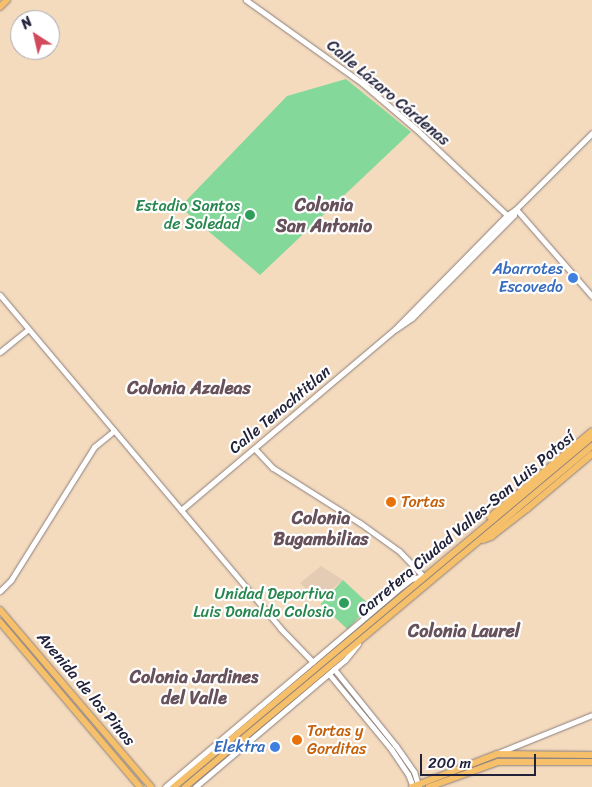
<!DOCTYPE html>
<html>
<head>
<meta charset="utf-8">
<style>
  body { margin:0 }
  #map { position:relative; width:592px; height:787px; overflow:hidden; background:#f4dbbe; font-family:Sriracha,sans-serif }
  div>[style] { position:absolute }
  .built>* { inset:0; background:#e4cbb4 }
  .green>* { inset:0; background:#84d89a; transform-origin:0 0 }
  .roads { filter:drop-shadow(0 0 1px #8b7e7c) drop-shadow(0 0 1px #8b7e7c) }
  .minor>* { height:5px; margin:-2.5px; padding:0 2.5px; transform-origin:2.5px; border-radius:2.5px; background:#fff }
  .major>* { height:6px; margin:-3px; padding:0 3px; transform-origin:3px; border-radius:3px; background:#f6c06b }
  .dots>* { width:14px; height:14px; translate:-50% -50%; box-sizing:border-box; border:2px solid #fff; border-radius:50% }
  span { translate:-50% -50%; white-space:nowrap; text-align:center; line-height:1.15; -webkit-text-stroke:4.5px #fff; paint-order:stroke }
  .street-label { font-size:16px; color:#22223b }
  .leisure-label { font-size:16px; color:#27864d }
  .right { translate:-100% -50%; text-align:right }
  .shop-label { font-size:16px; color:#366cbe }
  .food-label { font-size:16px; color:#c56008 }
  .left { translate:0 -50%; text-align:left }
  .neighbourhood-label { font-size:18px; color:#67515a; font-weight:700 }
  .north { position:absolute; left:10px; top:10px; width:50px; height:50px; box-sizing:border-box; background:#fff; border:1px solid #a7a7b1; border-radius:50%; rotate:325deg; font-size:14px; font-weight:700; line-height:20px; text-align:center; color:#22223b }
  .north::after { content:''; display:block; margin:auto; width:18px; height:22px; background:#d1495b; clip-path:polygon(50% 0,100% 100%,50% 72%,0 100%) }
  .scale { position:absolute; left:420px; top:754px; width:116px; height:22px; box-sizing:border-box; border:2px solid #22223b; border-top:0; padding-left:6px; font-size:15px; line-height:18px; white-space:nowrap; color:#22223b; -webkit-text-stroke:4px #fff; paint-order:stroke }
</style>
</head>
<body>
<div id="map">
  <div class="built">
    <i style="clip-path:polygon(321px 566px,343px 580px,318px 601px,300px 583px)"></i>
  </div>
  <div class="green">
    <i style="clip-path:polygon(346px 79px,411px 132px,260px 275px,180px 207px,287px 96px)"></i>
    <i style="left:343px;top:580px;width:37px;height:33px;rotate:43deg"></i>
  </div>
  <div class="roads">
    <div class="minor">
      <i style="left:246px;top:0;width:143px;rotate:35.6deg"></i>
      <i style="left:362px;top:83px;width:72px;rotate:40.5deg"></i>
      <i style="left:417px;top:130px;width:124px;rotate:43.4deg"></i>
      <i style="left:507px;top:215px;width:5px;rotate:79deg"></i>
      <i style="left:516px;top:209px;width:116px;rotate:48.9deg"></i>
      <i style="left:0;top:295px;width:435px;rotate:49.9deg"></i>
      <i style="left:280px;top:628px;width:47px;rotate:45.9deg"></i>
      <i style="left:396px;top:329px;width:19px;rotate:-35deg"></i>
      <i style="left:412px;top:318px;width:145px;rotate:-45.3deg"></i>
      <i style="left:514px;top:215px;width:5px;rotate:-79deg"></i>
      <i style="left:0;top:352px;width:36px;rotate:-39deg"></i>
      <i style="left:255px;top:449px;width:26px;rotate:47deg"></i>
      <i style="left:273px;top:468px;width:103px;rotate:32.3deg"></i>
      <i style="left:360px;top:523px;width:48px;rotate:35.7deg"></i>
      <i style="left:399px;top:551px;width:35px;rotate:46deg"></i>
      <i style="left:181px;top:510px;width:280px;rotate:-40.2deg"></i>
      <i style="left:395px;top:329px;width:160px;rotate:-45.5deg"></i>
      <i style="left:507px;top:215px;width:9px;rotate:-32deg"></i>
      <i style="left:515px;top:210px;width:109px;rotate:-45deg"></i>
      <i style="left:0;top:591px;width:16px;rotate:-45deg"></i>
      <i style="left:11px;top:580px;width:157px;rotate:-58deg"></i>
      <i style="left:94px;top:447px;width:26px;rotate:-39deg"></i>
      <i style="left:334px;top:669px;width:99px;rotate:51.2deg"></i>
      <i style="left:396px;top:746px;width:32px;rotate:55deg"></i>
      <i style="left:414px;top:772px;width:16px;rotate:72deg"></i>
      <i style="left:329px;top:674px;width:97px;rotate:50.4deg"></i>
      <i style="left:391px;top:749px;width:30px;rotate:56deg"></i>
      <i style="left:408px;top:774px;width:14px;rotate:69deg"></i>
      <i style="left:498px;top:753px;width:101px;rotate:-22deg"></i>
      <i style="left:165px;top:787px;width:304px;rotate:-40.3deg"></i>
      <i style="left:397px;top:590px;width:18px;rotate:-38deg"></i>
      <i style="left:411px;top:579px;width:12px;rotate:-14deg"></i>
      <i style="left:195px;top:787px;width:197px;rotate:-40.3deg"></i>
      <i style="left:345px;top:660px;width:21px;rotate:-51deg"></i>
    </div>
    <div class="major">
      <i style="left:0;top:7px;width:10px;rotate:-45deg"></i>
      <i style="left:490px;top:517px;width:133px;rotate:-40.1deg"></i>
      <i style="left:483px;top:540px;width:9px;rotate:-21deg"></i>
      <i style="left:491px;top:537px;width:46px;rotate:-37.9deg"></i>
      <i style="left:527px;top:509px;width:85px;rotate:-40.2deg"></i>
      <i style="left:0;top:610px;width:233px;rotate:49.5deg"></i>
      <i style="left:0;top:622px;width:216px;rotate:49.7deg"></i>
      <i style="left:174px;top:787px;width:545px;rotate:-39.94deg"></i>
      <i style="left:185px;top:787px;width:531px;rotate:-39.96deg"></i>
      <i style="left:412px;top:787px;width:91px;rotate:-21.2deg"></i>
      <i style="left:497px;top:754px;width:95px;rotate:0.6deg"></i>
      <i style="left:429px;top:787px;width:73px;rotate:-19.9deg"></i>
      <i style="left:498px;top:762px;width:94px"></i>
    </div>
  </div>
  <div class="dots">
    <i style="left:250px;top:215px;background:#2e9e5b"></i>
    <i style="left:573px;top:278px;background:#3f7fe0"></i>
    <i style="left:391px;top:502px;background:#e8710a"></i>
    <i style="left:344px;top:603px;background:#2e9e5b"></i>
    <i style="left:297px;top:740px;background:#e8710a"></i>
    <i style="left:275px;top:747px;background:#3f7fe0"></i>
  </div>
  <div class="street-label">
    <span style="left:388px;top:93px;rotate:40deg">Calle Lázaro Cárdenas</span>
    <span style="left:280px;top:410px;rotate:-40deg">Calle Tenochtitlan</span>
    <span style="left:466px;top:524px;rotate:-40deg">Carretera Ciudad Valles-San Luis Potosí</span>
    <span style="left:86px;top:689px;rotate:50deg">Avenida de los Pinos</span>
  </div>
  <div class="leisure-label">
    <span class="right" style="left:240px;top:215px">Estadio Santos<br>de Soledad</span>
    <span class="right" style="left:334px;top:603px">Unidad Deportiva<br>Luis Donaldo Colosio</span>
  </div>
  <div class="shop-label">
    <span class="right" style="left:563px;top:278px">Abarrotes<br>Escovedo</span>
    <span class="right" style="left:265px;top:747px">Elektra</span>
  </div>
  <div class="food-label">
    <span class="left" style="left:401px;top:502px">Tortas</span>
    <span class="left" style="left:307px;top:740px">Tortas y<br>Gorditas</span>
  </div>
  <div class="neighbourhood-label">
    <span style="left:324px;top:216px">Colonia<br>San Antonio</span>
    <span style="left:189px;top:388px">Colonia Azaleas</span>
    <span style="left:321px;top:529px">Colonia<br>Bugambilias</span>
    <span style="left:464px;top:631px">Colonia Laurel</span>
    <span style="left:194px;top:688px">Colonia Jardines<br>del Valle</span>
  </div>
  <div class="north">N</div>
  <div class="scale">200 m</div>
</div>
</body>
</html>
